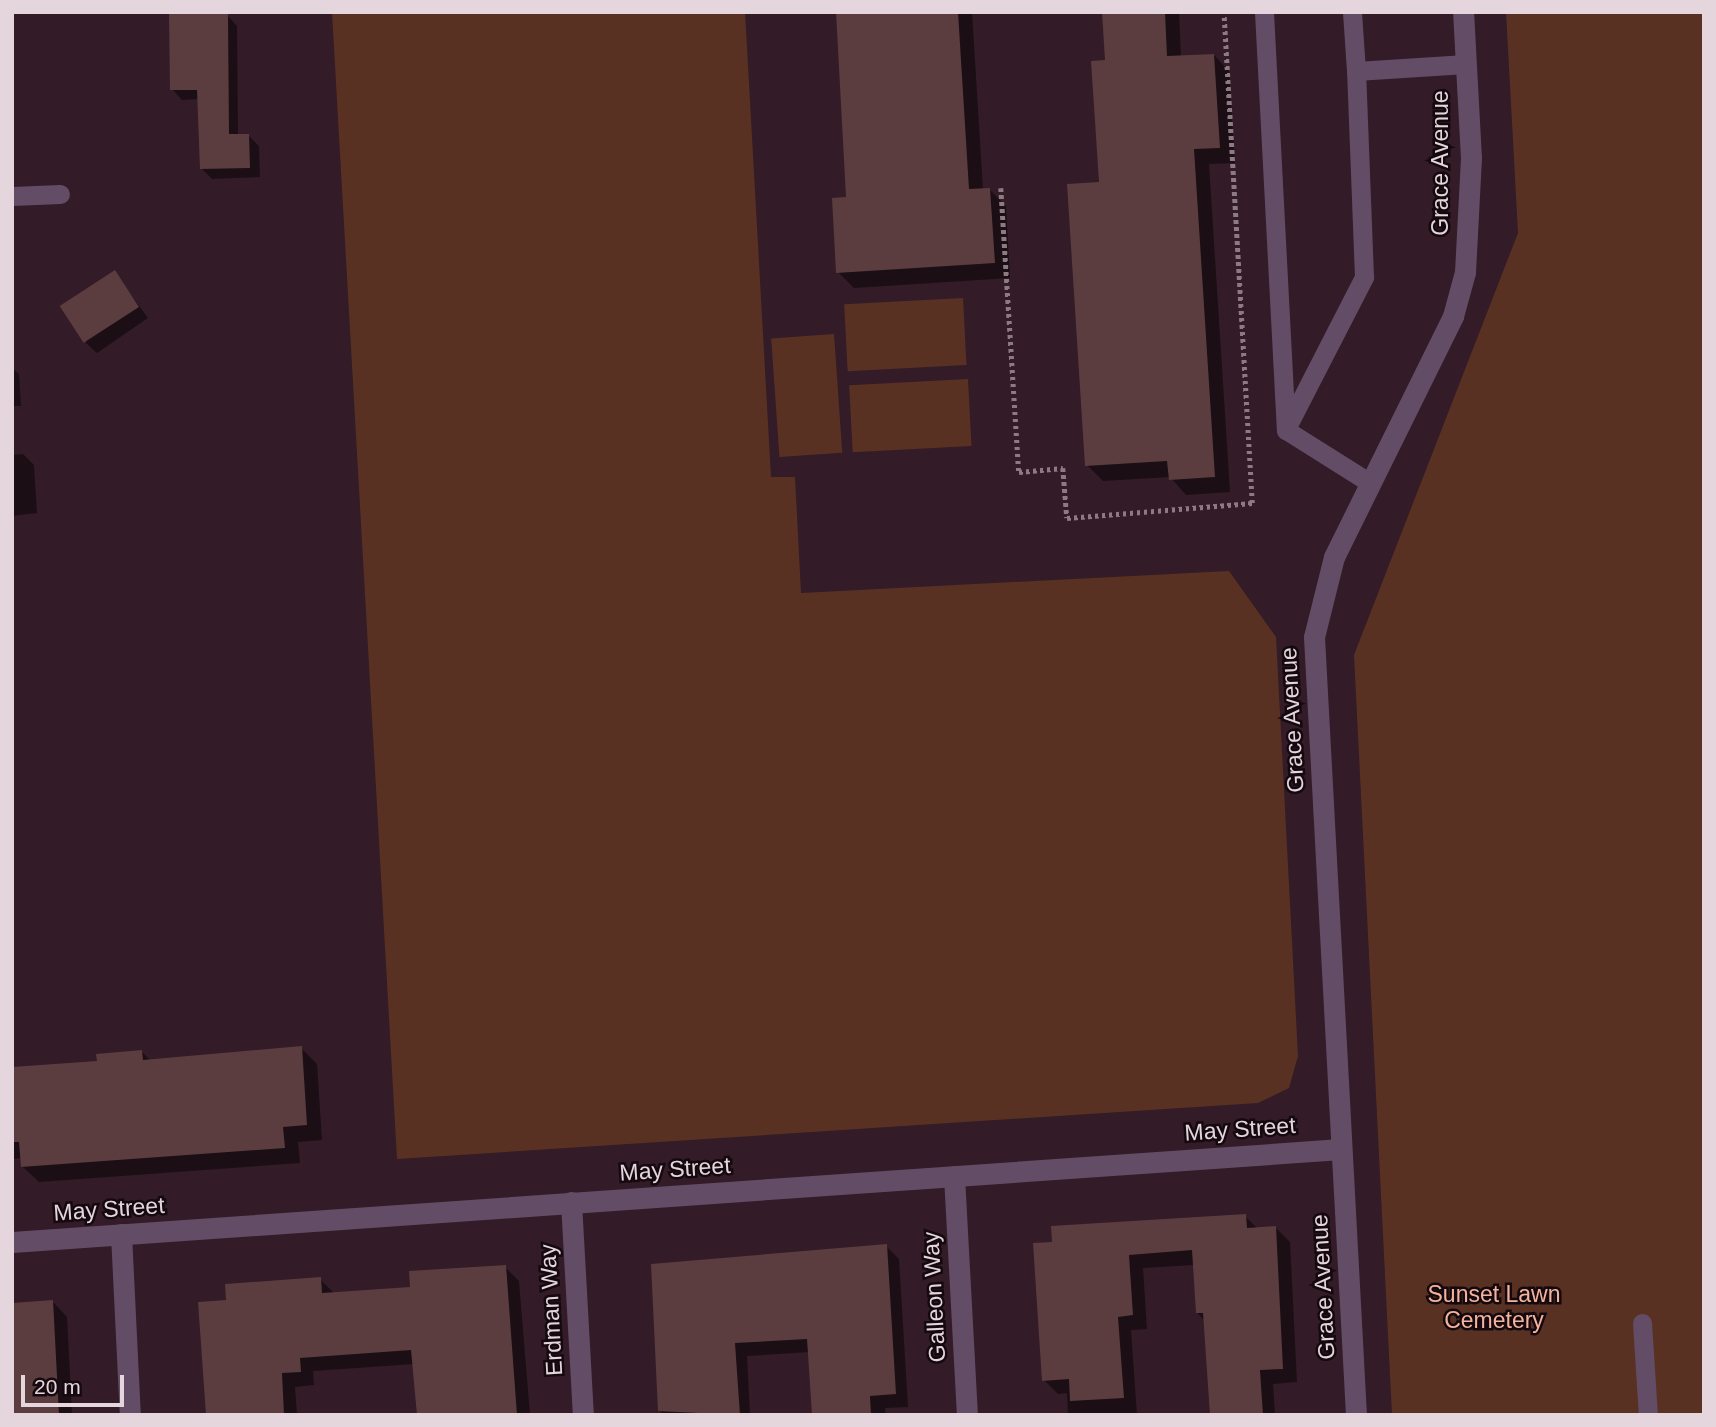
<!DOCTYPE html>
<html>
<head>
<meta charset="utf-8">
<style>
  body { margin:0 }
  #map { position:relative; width:1716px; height:1427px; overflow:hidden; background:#331b27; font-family:Arial,sans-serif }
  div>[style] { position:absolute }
  .green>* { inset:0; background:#593123; transform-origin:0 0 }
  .shadow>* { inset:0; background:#0007 }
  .building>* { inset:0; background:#5b3d3f; transform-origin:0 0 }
  .path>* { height:4.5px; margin-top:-2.25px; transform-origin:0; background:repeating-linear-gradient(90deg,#8e7a83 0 3.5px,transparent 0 7px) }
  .lane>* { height:19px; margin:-9.5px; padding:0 9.5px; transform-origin:9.5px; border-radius:9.5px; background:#634d66 }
  .street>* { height:21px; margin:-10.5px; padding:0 10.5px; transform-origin:10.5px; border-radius:10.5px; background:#634d66 }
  span { translate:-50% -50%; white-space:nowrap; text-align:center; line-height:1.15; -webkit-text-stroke:5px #14090e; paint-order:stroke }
  .street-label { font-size:23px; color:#e5d5dc }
  .park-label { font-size:23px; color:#f3b39d }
  .frame { position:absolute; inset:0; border:14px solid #e5d5dc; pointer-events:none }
  .scale { position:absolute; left:21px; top:1375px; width:103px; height:32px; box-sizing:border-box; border:4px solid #e5d5dc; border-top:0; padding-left:9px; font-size:21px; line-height:24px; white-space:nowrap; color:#e5d5dc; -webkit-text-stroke:5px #14090e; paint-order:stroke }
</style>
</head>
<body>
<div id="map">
  <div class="green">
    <i style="clip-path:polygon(332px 12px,745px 12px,771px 477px,795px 477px,801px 593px,1229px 571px,1276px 637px,1298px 1056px,1289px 1088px,1258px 1103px,397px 1159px)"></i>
    <i style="clip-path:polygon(1506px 12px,1704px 12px,1704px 1415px,1392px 1415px,1354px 655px,1518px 233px)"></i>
    <i style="left:963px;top:298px;width:67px;height:119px;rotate:87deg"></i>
    <i style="left:834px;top:334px;width:119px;height:63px;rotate:86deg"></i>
    <i style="left:968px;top:379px;width:67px;height:119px;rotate:87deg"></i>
  </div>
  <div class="shadow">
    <i style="clip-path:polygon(837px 12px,972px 12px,983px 190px,990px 190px,1006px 206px,1010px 278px,854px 288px,838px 272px,848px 198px)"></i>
    <i style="clip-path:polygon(1104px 12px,1179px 12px,1181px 57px,1214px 55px,1229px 71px,1235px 163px,1209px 164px,1230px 492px,1186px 495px,1170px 477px,1103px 481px,1087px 465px,1107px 62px)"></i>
    <i style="clip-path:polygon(227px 15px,237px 26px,238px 136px,248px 135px,259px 146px,260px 177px,212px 179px,202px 169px,199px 99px,182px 100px,172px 89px)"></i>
    <i style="clip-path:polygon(114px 272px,148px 318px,97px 353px,86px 343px)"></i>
    <i style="clip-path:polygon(14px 370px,19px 374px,21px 406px,12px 406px)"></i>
    <i style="clip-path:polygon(23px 454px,34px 465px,37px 513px,12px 516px,12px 455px)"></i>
    <i style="clip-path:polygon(301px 1048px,317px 1064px,322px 1140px,298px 1142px,300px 1163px,39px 1182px,23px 1167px,22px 1158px,12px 1159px,12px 1068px,99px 1062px,142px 1052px,151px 1061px)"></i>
    <i style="clip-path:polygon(1245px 1216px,1258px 1229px,1276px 1228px,1290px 1242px,1297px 1382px,1273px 1384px,1275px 1415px,1212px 1415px,1205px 1321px,1197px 1313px,1194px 1265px,1143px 1268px,1147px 1329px,1131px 1330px,1137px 1415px,1068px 1415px,1067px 1393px,1058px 1394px,1044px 1380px,1035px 1245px)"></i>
    <i style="clip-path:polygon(886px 1246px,899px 1259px,908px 1407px,885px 1408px,886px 1415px,815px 1415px,810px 1352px,747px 1356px,750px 1415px,664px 1415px,659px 1410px,653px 1265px)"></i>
    <i style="clip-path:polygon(505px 1267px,519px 1281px,530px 1415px,418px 1415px,414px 1364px,313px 1371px,314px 1385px,295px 1387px,297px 1415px,208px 1415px,228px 1301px,320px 1279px,335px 1294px,412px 1288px)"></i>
    <i style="clip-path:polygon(53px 1302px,67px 1317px,72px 1415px,12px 1415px)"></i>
  </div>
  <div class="building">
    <i style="clip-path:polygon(836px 12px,958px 12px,969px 189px,990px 188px,995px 263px,836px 273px,832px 198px,846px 197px)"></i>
    <i style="clip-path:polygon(1102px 12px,1165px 12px,1167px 56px,1214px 54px,1220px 148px,1194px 149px,1215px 477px,1169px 480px,1167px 461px,1085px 466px,1067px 184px,1099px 182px,1091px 61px,1105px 60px)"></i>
    <i style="clip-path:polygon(169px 14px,228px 14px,229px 134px,249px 134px,250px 168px,200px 169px,197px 90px,170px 90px)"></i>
    <i style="left:115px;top:270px;width:44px;height:66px;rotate:57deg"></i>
    <i style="clip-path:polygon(302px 1046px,307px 1125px,283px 1127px,285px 1148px,21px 1167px,19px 1142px,12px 1142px,12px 1067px,97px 1061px,96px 1054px,142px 1050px,143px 1060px)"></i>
    <i style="clip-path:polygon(1246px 1214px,1247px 1228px,1276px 1226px,1283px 1369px,1260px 1370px,1263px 1415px,1210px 1415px,1203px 1313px,1196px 1313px,1192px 1250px,1129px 1255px,1133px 1315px,1118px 1317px,1124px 1398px,1070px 1401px,1069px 1379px,1042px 1381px,1033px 1243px,1052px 1242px,1051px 1226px)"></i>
    <i style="clip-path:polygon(887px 1244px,896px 1394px,870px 1396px,871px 1415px,812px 1415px,807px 1339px,735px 1343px,740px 1415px,658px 1411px,651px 1264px)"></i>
    <i style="clip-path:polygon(506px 1265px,517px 1415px,417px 1415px,411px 1350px,300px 1358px,301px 1372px,282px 1373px,284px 1415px,206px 1415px,198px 1302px,226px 1300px,225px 1284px,321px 1277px,322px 1293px,410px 1287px,409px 1271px)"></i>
    <i style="clip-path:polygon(53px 1300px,59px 1415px,12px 1415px,12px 1303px)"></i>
  </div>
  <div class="path">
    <i style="left:1001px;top:188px;width:285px;rotate:86.4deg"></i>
    <i style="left:1019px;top:472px;width:44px;rotate:-5.2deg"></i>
    <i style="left:1063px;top:468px;width:50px;rotate:85.4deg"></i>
    <i style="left:1067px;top:518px;width:186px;rotate:-4.6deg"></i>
    <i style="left:1252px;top:503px;width:492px;rotate:-93.3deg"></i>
  </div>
  <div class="lane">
    <i style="left:1264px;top:12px;width:419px;rotate:87deg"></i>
    <i style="left:1286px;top:430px;width:99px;rotate:32.2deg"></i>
    <i style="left:1352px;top:12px;width:59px;rotate:86.1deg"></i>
    <i style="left:12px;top:196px;width:48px;rotate:-2.4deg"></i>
    <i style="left:1287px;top:427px;width:169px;rotate:-62.8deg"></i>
    <i style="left:1364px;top:277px;width:206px;rotate:-92.2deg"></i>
    <i style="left:1356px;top:71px;width:110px;rotate:-3.6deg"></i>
    <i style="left:1642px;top:1323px;width:92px;rotate:86.3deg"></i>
  </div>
  <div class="street">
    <i style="left:954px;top:1176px;width:239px;rotate:86.9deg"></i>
    <i style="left:571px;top:1202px;width:213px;rotate:86.8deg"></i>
    <i style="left:121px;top:1234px;width:181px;rotate:87.2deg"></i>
    <i style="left:12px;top:1242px;width:1332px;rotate:-4deg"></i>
    <i style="left:1356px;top:1415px;width:779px;rotate:-93.09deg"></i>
    <i style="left:1314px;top:637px;width:82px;rotate:-76deg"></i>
    <i style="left:1334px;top:557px;width:269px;rotate:-63.7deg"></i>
    <i style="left:1453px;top:316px;width:46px;rotate:-74.7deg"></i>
    <i style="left:1465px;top:272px;width:114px;rotate:-87deg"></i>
    <i style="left:1471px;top:158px;width:146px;rotate:-93.1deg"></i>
  </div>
  <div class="street-label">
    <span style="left:1440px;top:163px;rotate:-90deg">Grace Avenue</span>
    <span style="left:1292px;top:720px;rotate:-93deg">Grace Avenue</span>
    <span style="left:1240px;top:1129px;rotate:-4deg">May Street</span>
    <span style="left:675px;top:1169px;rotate:-4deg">May Street</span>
    <span style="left:109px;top:1209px;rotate:-4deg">May Street</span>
    <span style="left:1323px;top:1287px;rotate:-93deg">Grace Avenue</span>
    <span style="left:934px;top:1297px;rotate:-93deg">Galleon Way</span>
    <span style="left:551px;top:1310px;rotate:-93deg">Erdman Way</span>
  </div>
  <div class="park-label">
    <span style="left:1494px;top:1307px">Sunset Lawn<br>Cemetery</span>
  </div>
  <div class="frame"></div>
  <div class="scale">20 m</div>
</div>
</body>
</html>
